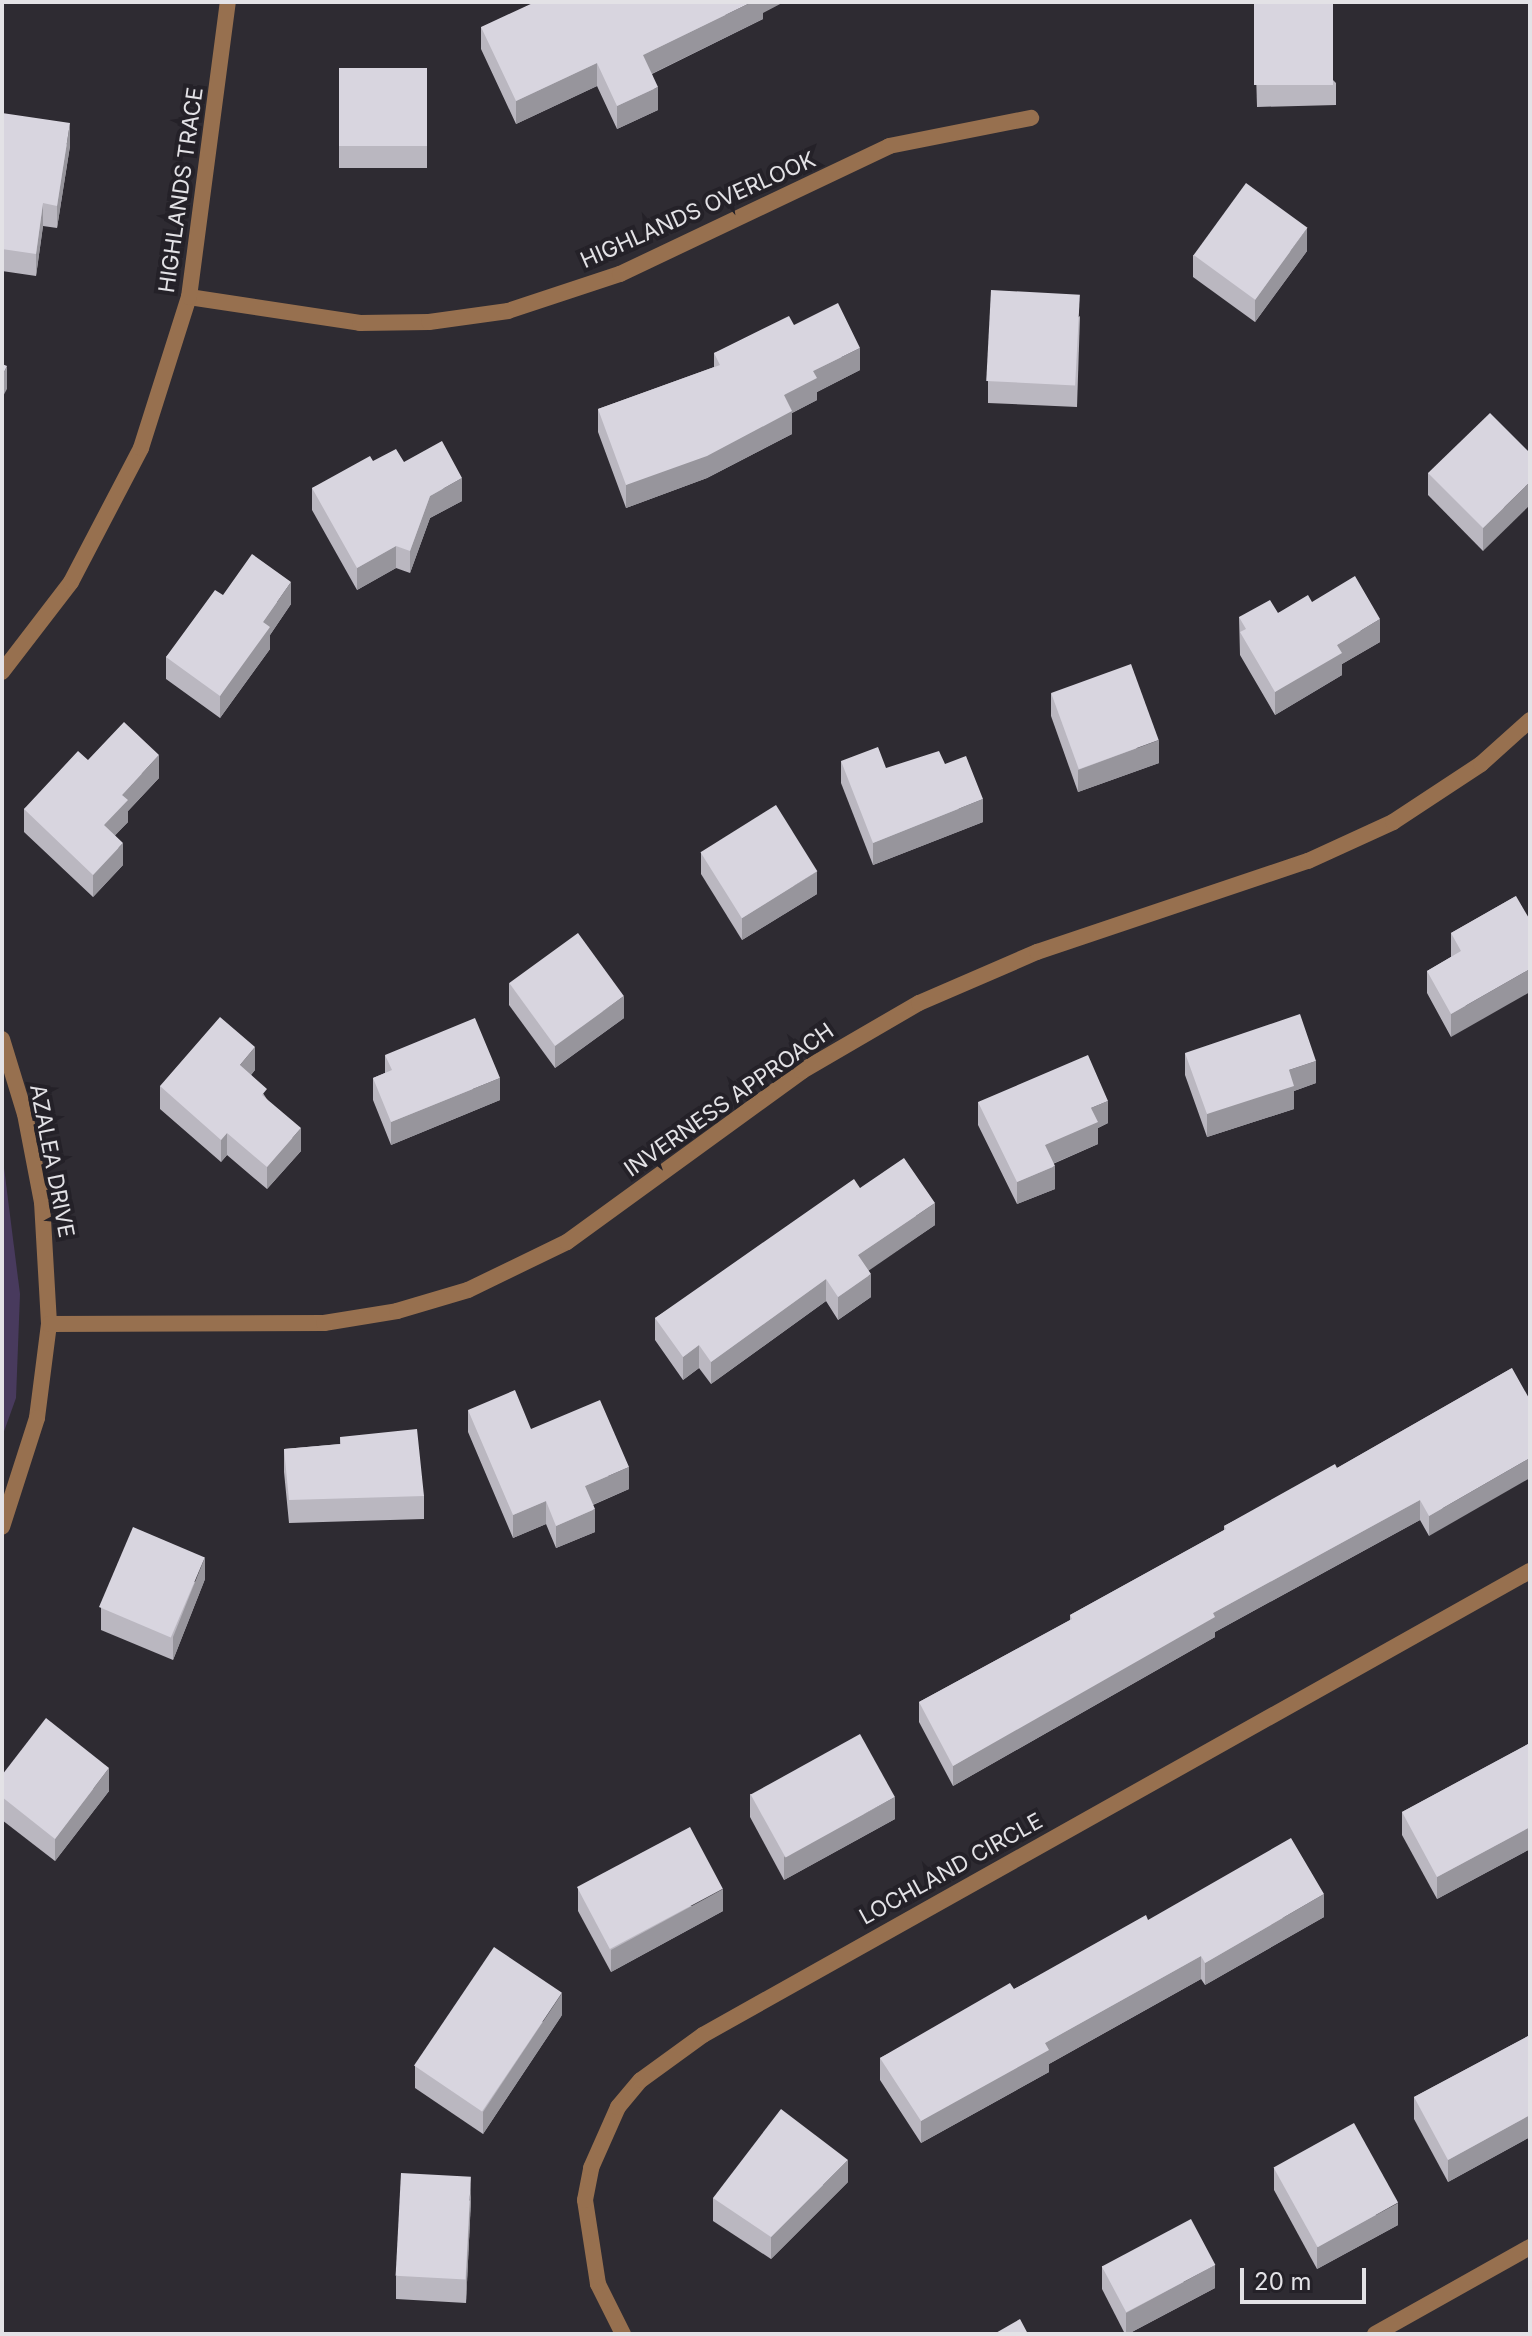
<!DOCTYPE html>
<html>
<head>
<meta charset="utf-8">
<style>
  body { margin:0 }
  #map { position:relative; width:1532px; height:2336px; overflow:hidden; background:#2e2b32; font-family:Inter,sans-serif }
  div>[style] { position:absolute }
  .green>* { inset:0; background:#483a5d }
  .street>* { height:16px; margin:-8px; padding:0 8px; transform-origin:8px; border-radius:8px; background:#97704f }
  .wall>* { inset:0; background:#bab7c0; transform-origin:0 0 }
  .shaded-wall>* { inset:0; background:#97959c }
  .building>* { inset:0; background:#d8d5df; transform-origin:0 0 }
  span { translate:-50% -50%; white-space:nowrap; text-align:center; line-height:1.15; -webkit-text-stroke:8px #242128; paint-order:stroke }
  .street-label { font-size:22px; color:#e3e2e6 }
  .frame { position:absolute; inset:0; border:4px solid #e3e2e6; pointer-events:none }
  .scale { position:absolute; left:1240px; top:2268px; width:126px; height:36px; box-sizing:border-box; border:4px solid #e3e2e6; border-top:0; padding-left:10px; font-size:24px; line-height:28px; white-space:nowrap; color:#e3e2e6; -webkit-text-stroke:6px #242128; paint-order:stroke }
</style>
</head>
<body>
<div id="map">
  <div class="green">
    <i style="clip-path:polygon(2px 1152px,20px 1294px,16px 1398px,2px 1437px)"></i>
  </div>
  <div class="street">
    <i style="left:189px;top:297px;width:173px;rotate:8.6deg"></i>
    <i style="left:360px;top:323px;width:69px;rotate:-0.8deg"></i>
    <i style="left:429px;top:322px;width:80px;rotate:-7.9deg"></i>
    <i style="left:508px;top:311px;width:118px;rotate:-18.3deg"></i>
    <i style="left:620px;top:274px;width:298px;rotate:-25.4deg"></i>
    <i style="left:889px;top:146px;width:145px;rotate:-11.2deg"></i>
    <i style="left:2px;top:672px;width:113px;rotate:-52.5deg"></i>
    <i style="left:71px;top:582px;width:151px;rotate:-62.4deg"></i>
    <i style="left:141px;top:448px;width:158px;rotate:-72.4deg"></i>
    <i style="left:189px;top:297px;width:298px;rotate:-82.5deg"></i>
    <i style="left:2px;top:1039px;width:78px;rotate:73deg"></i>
    <i style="left:25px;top:1114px;width:90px;rotate:79.1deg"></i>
    <i style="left:42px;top:1202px;width:122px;rotate:86.7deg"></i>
    <i style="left:49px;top:1324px;width:95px;rotate:97.3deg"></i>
    <i style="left:37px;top:1418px;width:114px;rotate:107.8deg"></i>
    <i style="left:49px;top:1324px;width:275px;rotate:-0.2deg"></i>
    <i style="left:324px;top:1323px;width:74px;rotate:-9.3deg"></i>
    <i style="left:397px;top:1311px;width:74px;rotate:-16.5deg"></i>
    <i style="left:468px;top:1290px;width:110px;rotate:-25.9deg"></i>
    <i style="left:567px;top:1242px;width:291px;rotate:-36deg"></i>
    <i style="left:802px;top:1071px;width:135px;rotate:-30.2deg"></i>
    <i style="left:919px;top:1003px;width:129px;rotate:-23.4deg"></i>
    <i style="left:1037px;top:952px;width:286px;rotate:-18.6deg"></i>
    <i style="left:1308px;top:861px;width:94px;rotate:-24.6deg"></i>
    <i style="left:1393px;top:822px;width:105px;rotate:-33.4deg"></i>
    <i style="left:1481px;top:764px;width:66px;rotate:-41.9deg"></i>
    <i style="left:623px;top:2334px;width:56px;rotate:-116.6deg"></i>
    <i style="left:598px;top:2284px;width:85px;rotate:-98.8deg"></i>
    <i style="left:585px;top:2200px;width:33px;rotate:-79deg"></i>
    <i style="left:591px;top:2168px;width:67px;rotate:-66.1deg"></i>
    <i style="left:618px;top:2107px;width:35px;rotate:-50deg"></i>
    <i style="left:641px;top:2080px;width:77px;rotate:-36deg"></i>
    <i style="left:703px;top:2035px;width:948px;rotate:-29.3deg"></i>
    <i style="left:1375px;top:2334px;width:178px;rotate:-29.3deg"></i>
  </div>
  <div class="wall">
    <i style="clip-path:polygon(1254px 2px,1336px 83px,1336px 105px,1257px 107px)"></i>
    <i style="clip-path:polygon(763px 13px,763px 19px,652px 74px,658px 110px,617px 129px,597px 86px,516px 124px,481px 49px,481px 27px)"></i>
    <i style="left:339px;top:68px;width:88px;height:100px"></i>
    <i style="clip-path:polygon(2px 113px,70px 146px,57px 228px,43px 226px,36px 276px,2px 271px)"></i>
    <i style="clip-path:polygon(1307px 251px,1255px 322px,1193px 277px,1193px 255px)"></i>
    <i style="clip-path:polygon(1080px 316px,1077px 407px,988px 403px,988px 381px)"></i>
    <i style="clip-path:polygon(794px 325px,860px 370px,817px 392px,817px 400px,792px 413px,792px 434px,707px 478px,626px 508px,598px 432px,598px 409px,714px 367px,714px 353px)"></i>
    <i style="clip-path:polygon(1530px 453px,1483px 551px,1428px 495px,1428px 473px)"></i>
    <i style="clip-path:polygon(373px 461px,404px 462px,462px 501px,430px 518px,410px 573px,396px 568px,357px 590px,312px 510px,312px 488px)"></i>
    <i style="clip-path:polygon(223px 595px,291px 604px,270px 635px,270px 649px,220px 718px,166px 679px,166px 657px)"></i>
    <i style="clip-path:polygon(1312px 602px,1380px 642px,1342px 664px,1342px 675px,1275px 715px,1240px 655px,1239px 617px,1278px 613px)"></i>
    <i style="clip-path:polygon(1051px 693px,1159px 763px,1078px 792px,1051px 716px)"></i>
    <i style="clip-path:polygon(88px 760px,159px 778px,128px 811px,128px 822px,115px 835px,123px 865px,93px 897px,24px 832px,24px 809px)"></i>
    <i style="clip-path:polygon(841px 761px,886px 768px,983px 822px,873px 865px,841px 783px)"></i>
    <i style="clip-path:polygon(701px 852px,817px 894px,742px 940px,701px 874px)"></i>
    <i style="clip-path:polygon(1516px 896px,1451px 1037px,1427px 993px,1427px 971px,1451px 957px,1451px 933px)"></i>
    <i style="clip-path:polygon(509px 983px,624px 1018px,555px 1068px,509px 1005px)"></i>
    <i style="clip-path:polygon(1185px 1053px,1316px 1083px,1294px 1091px,1294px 1109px,1207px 1137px,1185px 1075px)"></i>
    <i style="clip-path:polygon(385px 1055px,500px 1100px,391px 1145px,373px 1100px,373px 1078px,385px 1073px)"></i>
    <i style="clip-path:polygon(255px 1070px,251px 1075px,301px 1151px,267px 1189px,227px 1155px,221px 1162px,160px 1109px,160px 1086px)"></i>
    <i style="clip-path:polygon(978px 1102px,1108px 1123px,1098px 1128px,1098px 1144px,1053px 1164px,1055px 1189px,1017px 1204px,978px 1125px)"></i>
    <i style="clip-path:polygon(860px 1188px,935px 1225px,868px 1270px,871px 1297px,838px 1320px,826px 1301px,711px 1384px,699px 1368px,683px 1380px,655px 1340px,655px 1318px)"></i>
    <i style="clip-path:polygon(1512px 1368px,1429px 1536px,1420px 1520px,1215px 1632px,1215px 1637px,953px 1786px,919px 1722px,919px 1702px,1070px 1620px,1070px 1615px,1224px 1530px,1224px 1526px,1337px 1468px)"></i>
    <i style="clip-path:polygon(468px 1410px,531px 1429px,629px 1489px,593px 1505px,595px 1532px,556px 1548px,546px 1524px,513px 1538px,468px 1432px)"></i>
    <i style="clip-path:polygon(340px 1437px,424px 1496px,424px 1519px,289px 1523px,284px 1472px,284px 1449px,340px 1444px)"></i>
    <i style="clip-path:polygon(205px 1579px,173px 1660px,101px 1630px,101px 1608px)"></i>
    <i style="clip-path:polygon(1530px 1743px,1530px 1849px,1437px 1899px,1402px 1835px,1402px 1812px)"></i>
    <i style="clip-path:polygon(2px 1775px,109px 1791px,55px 1861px,2px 1820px)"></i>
    <i style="clip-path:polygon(750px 1794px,895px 1819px,784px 1880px,750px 1817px)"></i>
    <i style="clip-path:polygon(578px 1888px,723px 1911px,611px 1972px,578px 1911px)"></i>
    <i style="clip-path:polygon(1324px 1917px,1205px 1985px,1201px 1979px,1049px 2064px,1049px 2072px,921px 2143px,880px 2080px,880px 2058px,1148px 1920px)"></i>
    <i style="clip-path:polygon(562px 2015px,483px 2134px,415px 2088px,415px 2066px)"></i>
    <i style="clip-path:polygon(1530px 2035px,1530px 2137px,1448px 2182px,1414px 2119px,1414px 2097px)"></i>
    <i style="clip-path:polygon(1274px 2168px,1398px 2225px,1317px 2269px,1274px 2190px)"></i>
    <i style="clip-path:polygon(848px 2182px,771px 2259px,713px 2221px,713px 2198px)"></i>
    <i style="clip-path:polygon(471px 2199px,466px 2303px,396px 2299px,396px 2276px)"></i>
    <i style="clip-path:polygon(1102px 2266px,1215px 2288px,1128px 2334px,1125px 2334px,1102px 2289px)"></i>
  </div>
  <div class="shaded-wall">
    <i style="clip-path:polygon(752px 2px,784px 2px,763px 13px,763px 19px,643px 78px,643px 55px)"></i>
    <i style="clip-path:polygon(597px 63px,597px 86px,516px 124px,516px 101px)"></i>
    <i style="clip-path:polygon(658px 87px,658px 110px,617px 129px,617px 106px)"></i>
    <i style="clip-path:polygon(70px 123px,70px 146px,57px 228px,57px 206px)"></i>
    <i style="clip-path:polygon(43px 203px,43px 226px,36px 276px,36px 254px)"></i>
    <i style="clip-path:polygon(1307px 228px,1307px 251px,1255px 322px,1255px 300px)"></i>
    <i style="clip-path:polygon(860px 348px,860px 370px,817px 392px,817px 400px,792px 413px,792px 434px,707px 478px,626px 508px,626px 485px,784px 395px,813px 371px)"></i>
    <i style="clip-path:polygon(7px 366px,7px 389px,2px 398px,2px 376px)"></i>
    <i style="clip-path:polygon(462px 478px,462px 501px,430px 518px,410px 573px,410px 551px,430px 496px)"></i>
    <i style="clip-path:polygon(1530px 482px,1530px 505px,1483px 551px,1483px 528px)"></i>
    <i style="clip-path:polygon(396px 546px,396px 568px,357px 590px,357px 568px)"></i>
    <i style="clip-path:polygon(291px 582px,291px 604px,270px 635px,270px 649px,220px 718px,220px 696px,263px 622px)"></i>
    <i style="clip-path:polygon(1380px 619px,1380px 642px,1342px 664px,1342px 675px,1275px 715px,1275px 692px,1337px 645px)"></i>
    <i style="clip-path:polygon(1159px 740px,1159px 763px,1078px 792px,1078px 770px)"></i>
    <i style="clip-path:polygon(159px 755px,159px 778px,128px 811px,128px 822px,104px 847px,104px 825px,122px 795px)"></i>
    <i style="clip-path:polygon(983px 799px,983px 822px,873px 865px,873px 843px)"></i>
    <i style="clip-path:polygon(123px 843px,123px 865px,93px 897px,93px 875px)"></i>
    <i style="clip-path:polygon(817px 871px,817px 894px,742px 940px,742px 918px)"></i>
    <i style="clip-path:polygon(1530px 969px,1530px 992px,1451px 1037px,1451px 1014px)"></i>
    <i style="clip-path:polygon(624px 996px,624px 1018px,555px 1068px,555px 1045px)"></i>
    <i style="clip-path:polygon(255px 1047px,255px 1070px,240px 1087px,240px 1065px)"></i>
    <i style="clip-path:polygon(1316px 1061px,1316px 1083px,1294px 1091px,1294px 1109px,1207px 1137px,1207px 1114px,1289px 1070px)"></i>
    <i style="clip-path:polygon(500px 1078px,500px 1100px,391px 1145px,391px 1122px)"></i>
    <i style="clip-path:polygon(1108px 1101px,1108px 1123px,1098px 1128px,1098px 1144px,1045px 1167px,1045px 1145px,1091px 1108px)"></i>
    <i style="clip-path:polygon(301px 1128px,301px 1151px,267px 1189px,267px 1167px)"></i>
    <i style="clip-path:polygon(227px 1133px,227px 1155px,221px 1162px,221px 1140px)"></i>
    <i style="clip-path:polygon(1055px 1166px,1055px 1189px,1017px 1204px,1017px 1182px)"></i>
    <i style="clip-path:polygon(935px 1203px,935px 1225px,858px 1278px,858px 1255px)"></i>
    <i style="clip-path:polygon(871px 1274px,871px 1297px,838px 1320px,838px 1297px)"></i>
    <i style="clip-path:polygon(826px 1279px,826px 1301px,711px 1384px,711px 1362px)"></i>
    <i style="clip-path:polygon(699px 1345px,699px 1368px,683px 1380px,683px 1357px)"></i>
    <i style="clip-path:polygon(1530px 1458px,1530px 1478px,1429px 1536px,1429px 1516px)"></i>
    <i style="clip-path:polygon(629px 1467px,629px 1489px,585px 1508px,585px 1486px)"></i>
    <i style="clip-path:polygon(1420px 1500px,1420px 1520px,1215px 1632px,1215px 1637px,953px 1786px,953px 1766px,1213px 1613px)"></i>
    <i style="clip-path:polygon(546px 1501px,546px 1524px,513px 1538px,513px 1515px)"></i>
    <i style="clip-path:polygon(595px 1509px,595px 1532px,556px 1548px,556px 1526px)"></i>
    <i style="clip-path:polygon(205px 1557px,205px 1579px,173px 1660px,173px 1637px)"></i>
    <i style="clip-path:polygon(109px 1768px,109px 1791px,55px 1861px,55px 1839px)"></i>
    <i style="clip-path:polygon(895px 1797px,895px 1819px,784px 1880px,784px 1857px)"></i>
    <i style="clip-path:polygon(1530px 1827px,1530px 1849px,1437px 1899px,1437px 1877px)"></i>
    <i style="clip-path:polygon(723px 1889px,723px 1911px,611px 1972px,611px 1950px)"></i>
    <i style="clip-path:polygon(1324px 1894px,1324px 1917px,1205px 1985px,1205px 1963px)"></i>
    <i style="clip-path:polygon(1201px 1956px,1201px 1979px,1049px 2064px,1049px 2072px,921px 2143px,921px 2121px,1045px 2043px)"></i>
    <i style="clip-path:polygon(562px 1993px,562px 2015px,483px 2134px,483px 2112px)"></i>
    <i style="clip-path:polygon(1530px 2115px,1530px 2137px,1448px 2182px,1448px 2160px)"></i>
    <i style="clip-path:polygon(848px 2160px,848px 2182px,771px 2259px,771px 2237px)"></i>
    <i style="clip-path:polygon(471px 2177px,471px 2199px,466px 2303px,466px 2280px)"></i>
    <i style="clip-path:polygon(1398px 2203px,1398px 2225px,1317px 2269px,1317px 2247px)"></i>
    <i style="clip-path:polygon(1215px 2265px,1215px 2288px,1128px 2334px,1126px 2334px,1126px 2313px)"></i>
  </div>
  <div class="building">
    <i style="clip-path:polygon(535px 2px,752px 2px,643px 55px,658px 87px,617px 106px,597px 63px,516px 101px,481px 27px)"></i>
    <i style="left:1254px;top:2px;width:79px;height:83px"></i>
    <i style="left:339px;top:68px;width:88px;height:78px"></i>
    <i style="clip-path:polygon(2px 113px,70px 123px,57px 206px,43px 203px,36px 254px,2px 249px)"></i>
    <i style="left:1246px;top:183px;width:76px;height:89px;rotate:36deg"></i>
    <i style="left:991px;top:290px;width:89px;height:91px;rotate:3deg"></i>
    <i style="clip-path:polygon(838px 303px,860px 348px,813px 371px,817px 378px,784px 395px,792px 411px,707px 456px,626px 485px,598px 409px,720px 365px,714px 353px,789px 316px,794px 325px)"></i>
    <i style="clip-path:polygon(2px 364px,7px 366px,2px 376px)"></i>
    <i style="clip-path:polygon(1490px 413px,1530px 453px,1530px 482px,1483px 528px,1428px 473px)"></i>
    <i style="clip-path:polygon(442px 441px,462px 478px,430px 496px,410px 551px,396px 546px,357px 568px,312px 488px,370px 456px,373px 461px,396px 449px,404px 462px)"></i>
    <i style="clip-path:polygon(252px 554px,291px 582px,263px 622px,270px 627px,220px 696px,166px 657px,215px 590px,223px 595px)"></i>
    <i style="clip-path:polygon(1355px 576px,1380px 619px,1337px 645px,1342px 653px,1275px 692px,1240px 632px,1246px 629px,1239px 617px,1270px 600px,1278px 613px,1308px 595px,1312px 602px)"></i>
    <i style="left:1131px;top:664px;width:81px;height:85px;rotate:70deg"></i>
    <i style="clip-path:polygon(124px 722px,159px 755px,122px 795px,128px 800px,104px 825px,123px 843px,93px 875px,24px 809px,78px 751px,88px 760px)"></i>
    <i style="clip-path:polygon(878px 747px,886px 768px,939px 751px,945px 764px,966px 756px,983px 799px,873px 843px,841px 761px)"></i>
    <i style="left:776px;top:805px;width:78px;height:89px;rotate:58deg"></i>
    <i style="clip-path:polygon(1516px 896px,1530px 920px,1530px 969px,1451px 1014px,1427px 971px,1461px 951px,1451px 933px)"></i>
    <i style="left:578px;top:933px;width:78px;height:85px;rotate:54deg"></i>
    <i style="clip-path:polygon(1300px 1014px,1316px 1061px,1289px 1070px,1294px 1086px,1207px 1114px,1185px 1053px)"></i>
    <i style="clip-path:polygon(220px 1017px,255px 1047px,240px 1065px,267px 1089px,262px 1095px,301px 1128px,267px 1167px,227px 1133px,221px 1140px,160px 1086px)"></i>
    <i style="clip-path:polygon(475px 1018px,500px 1078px,391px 1122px,373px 1078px,392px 1070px,385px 1055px)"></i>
    <i style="clip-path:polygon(1088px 1055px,1108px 1101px,1091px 1108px,1098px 1122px,1045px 1145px,1055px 1166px,1017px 1182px,978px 1102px)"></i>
    <i style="clip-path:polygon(904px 1158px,935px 1203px,858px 1255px,871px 1274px,838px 1297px,826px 1279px,711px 1362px,699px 1345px,683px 1357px,655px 1318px,854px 1179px,860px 1188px)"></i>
    <i style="clip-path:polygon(1512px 1368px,1530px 1400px,1530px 1458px,1429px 1516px,1420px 1500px,1213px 1613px,1215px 1617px,953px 1766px,919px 1702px,1072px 1619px,1070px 1615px,1226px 1529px,1224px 1526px,1335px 1464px,1337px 1468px)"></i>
    <i style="clip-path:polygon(515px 1390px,531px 1429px,600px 1400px,629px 1467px,585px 1486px,595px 1509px,556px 1526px,546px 1501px,513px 1515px,468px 1410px)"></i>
    <i style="clip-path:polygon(417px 1429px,424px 1496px,289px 1500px,284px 1449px,341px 1444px,340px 1437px)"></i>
    <i style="left:133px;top:1527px;width:78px;height:87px;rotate:23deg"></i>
    <i style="clip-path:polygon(46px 1718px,109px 1768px,55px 1839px,2px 1797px,2px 1775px)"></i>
    <i style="left:860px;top:1734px;width:72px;height:125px;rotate:61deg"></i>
    <i style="clip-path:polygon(1530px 1743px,1530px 1827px,1437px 1877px,1402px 1812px)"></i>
    <i style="left:690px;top:1827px;width:70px;height:128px;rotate:62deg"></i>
    <i style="clip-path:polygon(1291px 1838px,1324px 1894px,1205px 1963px,1201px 1956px,1045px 2043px,1049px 2050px,921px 2121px,880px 2058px,1010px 1983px,1014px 1989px,1146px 1915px,1148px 1920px)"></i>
    <i style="left:494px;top:1947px;width:82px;height:143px;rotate:34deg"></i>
    <i style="clip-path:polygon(1530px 2035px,1530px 2115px,1448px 2160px,1414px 2097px)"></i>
    <i style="clip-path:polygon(781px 2109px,848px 2160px,771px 2237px,713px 2198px)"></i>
    <i style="left:1354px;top:2123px;width:91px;height:92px;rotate:61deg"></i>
    <i style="left:401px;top:2173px;width:70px;height:103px;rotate:3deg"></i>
    <i style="left:1191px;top:2219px;width:52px;height:101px;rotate:62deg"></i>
    <i style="clip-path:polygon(1020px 2319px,1028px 2334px,994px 2334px)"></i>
  </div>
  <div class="street-label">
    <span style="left:181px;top:190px;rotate:-82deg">HIGHLANDS TRACE</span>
    <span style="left:698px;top:210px;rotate:-24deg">HIGHLANDS OVERLOOK</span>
    <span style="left:729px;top:1100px;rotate:-35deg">INVERNESS APPROACH</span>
    <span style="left:52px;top:1161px;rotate:79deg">AZALEA DRIVE</span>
    <span style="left:951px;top:1869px;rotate:-29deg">LOCHLAND CIRCLE</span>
  </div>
  <div class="frame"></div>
  <div class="scale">20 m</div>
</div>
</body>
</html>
